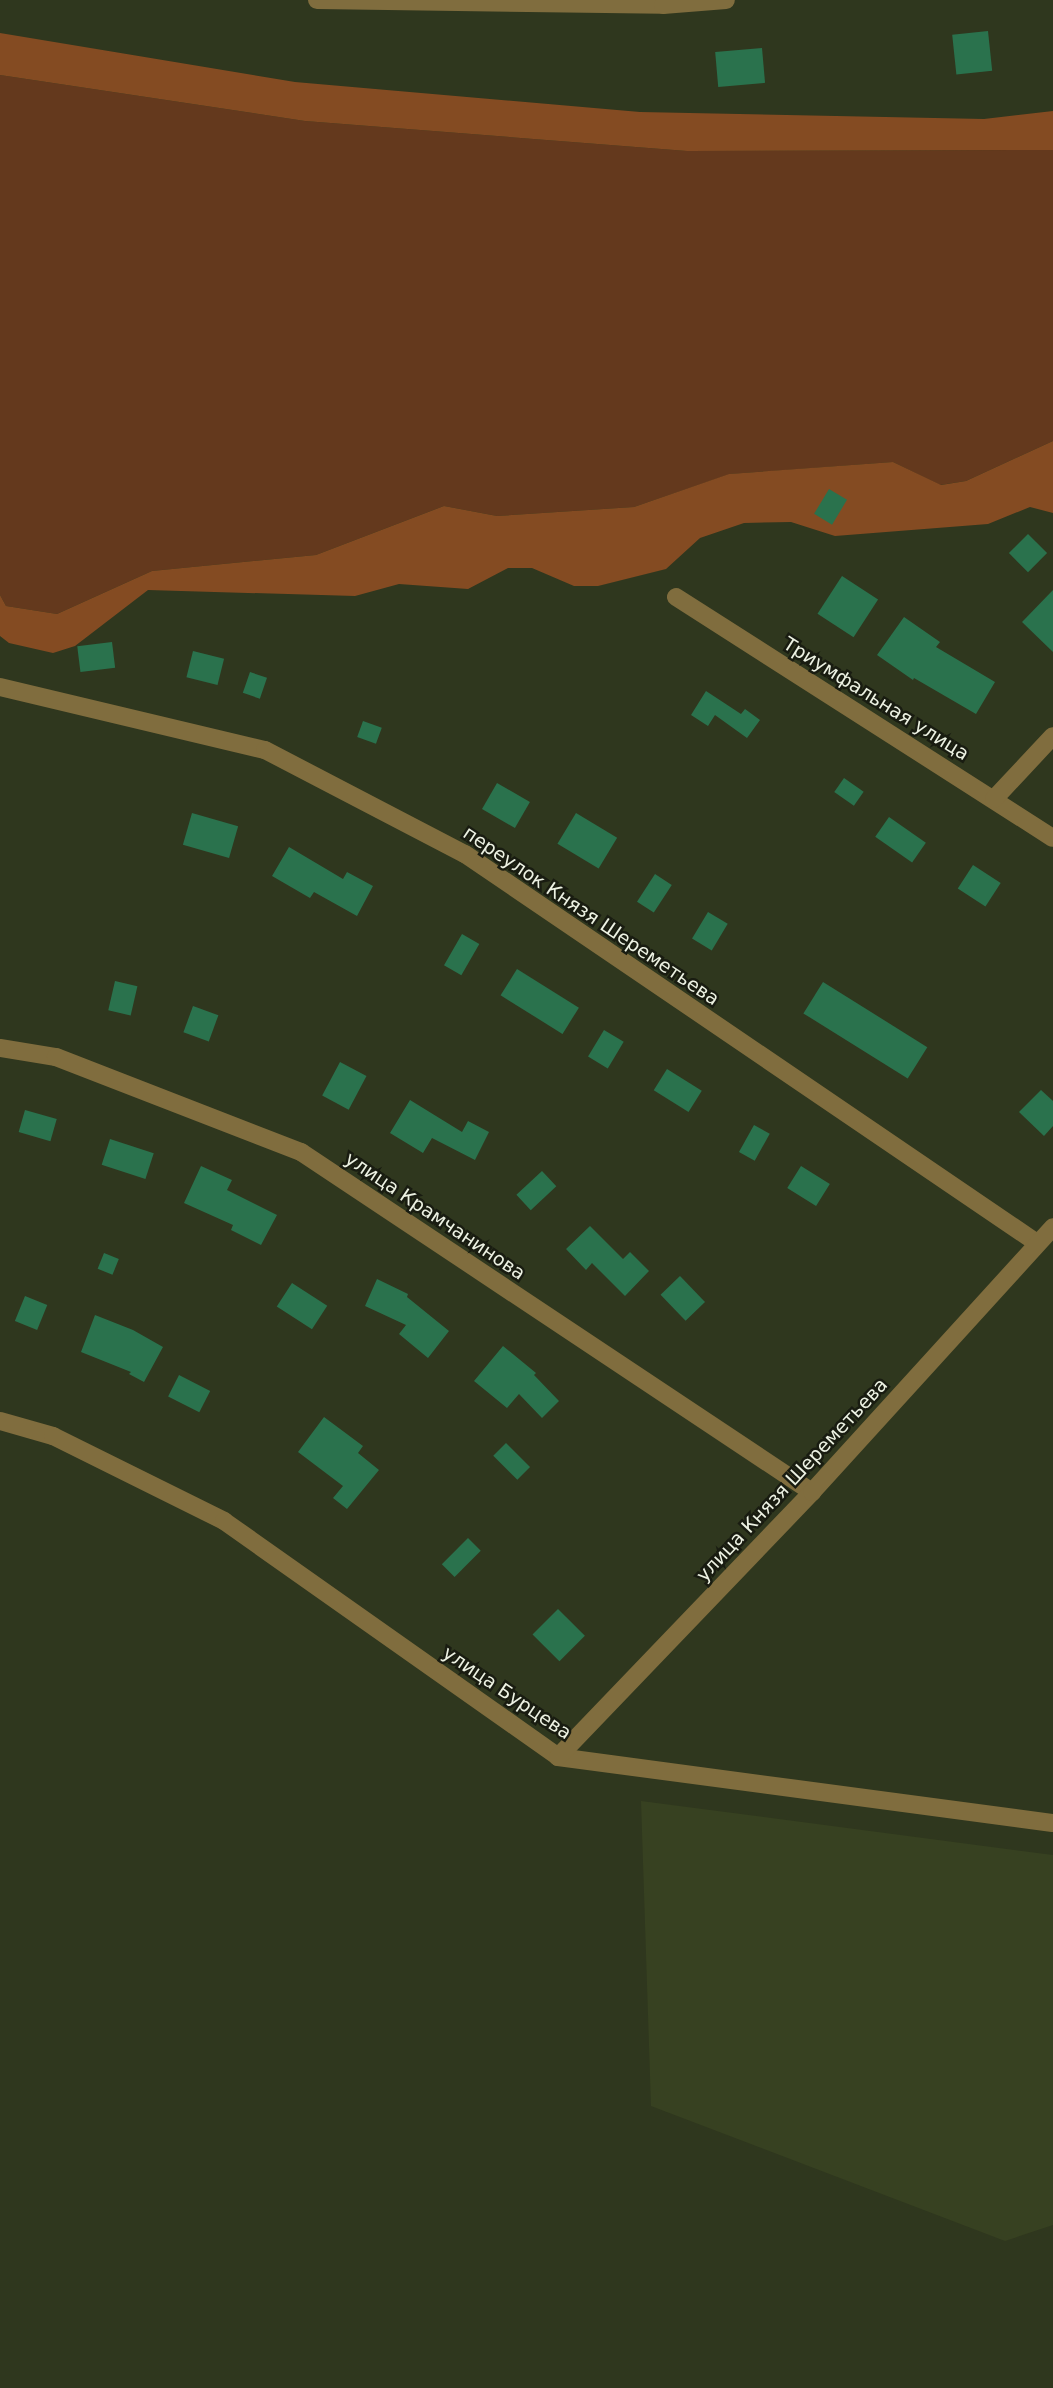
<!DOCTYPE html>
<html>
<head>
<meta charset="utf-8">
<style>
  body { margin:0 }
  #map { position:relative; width:1053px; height:2388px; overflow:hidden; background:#2f371e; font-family:"DejaVu Sans",sans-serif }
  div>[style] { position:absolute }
  .built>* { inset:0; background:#374121 }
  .green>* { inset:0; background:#64391d }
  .forest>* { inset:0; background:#844b22 }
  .building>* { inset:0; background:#2a724d; transform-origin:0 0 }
  .street>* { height:18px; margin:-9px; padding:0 9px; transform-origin:9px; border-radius:9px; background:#806d3e }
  span { translate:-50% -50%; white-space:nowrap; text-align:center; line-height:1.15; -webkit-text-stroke:5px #191c11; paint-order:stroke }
  .street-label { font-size:19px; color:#edf2e3 }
</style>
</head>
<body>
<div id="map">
  <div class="built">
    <i style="clip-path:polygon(641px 1801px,1053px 1855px,1053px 2225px,1005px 2241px,651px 2106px)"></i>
  </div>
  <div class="green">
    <i style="clip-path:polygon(0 75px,305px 121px,687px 151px,1053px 150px,1053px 441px,966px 481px,940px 485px,893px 462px,730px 474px,634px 507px,497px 516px,444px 506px,316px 555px,152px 571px,57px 614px,6px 606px,0 595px)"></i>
  </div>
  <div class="forest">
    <i style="clip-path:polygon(0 33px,295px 82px,640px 112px,984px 119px,1053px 111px,1053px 150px,687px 151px,305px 121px,0 75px)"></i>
    <i style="clip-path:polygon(1053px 441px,1053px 513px,1030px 507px,988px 524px,835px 536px,791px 522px,744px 523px,700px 538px,666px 569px,598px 586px,574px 586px,532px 568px,508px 568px,468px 589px,399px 584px,355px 596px,148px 590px,75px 646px,53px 653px,9px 643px,0 636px,0 595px,6px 606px,57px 614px,152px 571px,316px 555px,444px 506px,497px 516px,634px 507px,729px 474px,893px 462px,941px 485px,966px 481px)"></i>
  </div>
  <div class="building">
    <i style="left:988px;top:31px;width:40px;height:36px;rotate:84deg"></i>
    <i style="left:762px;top:48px;width:35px;height:47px;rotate:85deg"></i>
    <i style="left:829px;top:489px;width:21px;height:29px;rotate:31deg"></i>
    <i style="left:1028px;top:534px;width:27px;height:27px;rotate:45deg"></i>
    <i style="left:842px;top:576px;width:43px;height:45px;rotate:33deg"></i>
    <i style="clip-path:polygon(1053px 590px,1053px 652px,1022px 622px)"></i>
    <i style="clip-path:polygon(904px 617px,940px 642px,936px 647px,995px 682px,976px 714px,914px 678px,913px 680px,877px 655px)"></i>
    <i style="left:112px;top:642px;width:26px;height:35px;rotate:83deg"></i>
    <i style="left:193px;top:651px;width:32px;height:27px;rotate:14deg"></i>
    <i style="left:250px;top:672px;width:18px;height:22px;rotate:19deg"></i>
    <i style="clip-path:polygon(706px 691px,741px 714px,745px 709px,760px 720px,747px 738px,715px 715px,708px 726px,691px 715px)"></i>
    <i style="left:363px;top:721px;width:20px;height:17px;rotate:20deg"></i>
    <i style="left:844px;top:778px;width:24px;height:17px;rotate:35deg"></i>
    <i style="left:497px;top:783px;width:38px;height:30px;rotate:30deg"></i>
    <i style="left:192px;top:813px;width:48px;height:33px;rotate:16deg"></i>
    <i style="left:576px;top:813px;width:48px;height:36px;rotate:31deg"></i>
    <i style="left:889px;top:817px;width:45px;height:24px;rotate:35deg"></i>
    <i style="clip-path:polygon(289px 847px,343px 879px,347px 872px,373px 886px,357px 916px,314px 892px,310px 898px,272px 876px)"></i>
    <i style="left:973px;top:865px;width:33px;height:28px;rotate:33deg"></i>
    <i style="left:655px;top:874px;width:20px;height:33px;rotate:33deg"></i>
    <i style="left:708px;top:912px;width:23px;height:31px;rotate:31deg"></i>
    <i style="left:462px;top:934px;width:20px;height:36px;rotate:30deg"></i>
    <i style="left:517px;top:969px;width:73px;height:31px;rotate:32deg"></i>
    <i style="left:115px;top:981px;width:23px;height:30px;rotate:13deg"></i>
    <i style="left:823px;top:982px;width:123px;height:37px;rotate:32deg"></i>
    <i style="left:193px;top:1006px;width:27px;height:28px;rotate:20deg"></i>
    <i style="left:604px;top:1030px;width:23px;height:31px;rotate:31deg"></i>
    <i style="left:340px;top:1062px;width:30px;height:38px;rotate:28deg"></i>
    <i style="left:667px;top:1069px;width:41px;height:25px;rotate:32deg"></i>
    <i style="clip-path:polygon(1041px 1090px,1053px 1101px,1053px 1126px,1044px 1136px,1019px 1112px)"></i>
    <i style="clip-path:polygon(410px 1100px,462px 1132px,468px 1121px,489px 1132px,475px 1160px,432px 1138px,423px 1153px,390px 1133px)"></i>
    <i style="left:25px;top:1110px;width:33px;height:23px;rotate:16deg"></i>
    <i style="left:754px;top:1125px;width:18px;height:31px;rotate:29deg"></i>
    <i style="left:110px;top:1139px;width:46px;height:27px;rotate:18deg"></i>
    <i style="clip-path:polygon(201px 1166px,232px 1180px,227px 1190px,277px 1215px,261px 1245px,231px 1230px,233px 1225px,184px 1203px)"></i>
    <i style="left:801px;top:1166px;width:34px;height:26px;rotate:32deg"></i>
    <i style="left:542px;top:1171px;width:21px;height:35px;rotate:47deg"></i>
    <i style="clip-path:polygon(590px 1226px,623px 1259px,630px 1252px,649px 1271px,625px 1296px,592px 1263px,586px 1270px,566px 1249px)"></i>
    <i style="left:104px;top:1253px;width:16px;height:17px;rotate:22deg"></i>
    <i style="left:680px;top:1276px;width:36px;height:27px;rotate:46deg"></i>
    <i style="clip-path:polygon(377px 1279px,408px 1294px,407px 1297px,449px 1331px,428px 1358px,399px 1334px,406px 1325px,365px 1306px)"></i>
    <i style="left:292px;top:1283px;width:42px;height:28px;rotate:33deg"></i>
    <i style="left:25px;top:1296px;width:24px;height:27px;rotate:22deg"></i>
    <i style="clip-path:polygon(95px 1315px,133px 1330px,163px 1347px,144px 1382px,129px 1374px,131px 1372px,81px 1352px)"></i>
    <i style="clip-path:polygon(503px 1346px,536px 1373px,534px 1375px,559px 1401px,542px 1418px,519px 1394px,507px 1408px,474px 1381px)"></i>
    <i style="left:179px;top:1375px;width:35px;height:24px;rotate:27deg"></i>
    <i style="clip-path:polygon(324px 1417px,363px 1446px,358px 1453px,379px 1470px,347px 1509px,333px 1498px,343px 1486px,298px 1452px)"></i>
    <i style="left:506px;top:1443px;width:34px;height:18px;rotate:45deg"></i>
    <i style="left:468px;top:1538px;width:18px;height:37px;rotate:45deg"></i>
    <i style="left:558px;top:1609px;width:38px;height:36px;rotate:45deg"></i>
  </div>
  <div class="street">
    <i style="left:317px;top:0;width:346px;rotate:0.8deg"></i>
    <i style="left:663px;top:5px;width:63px;rotate:-4.5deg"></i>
    <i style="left:676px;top:597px;width:447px;rotate:32.6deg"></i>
    <i style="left:0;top:687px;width:272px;rotate:13.4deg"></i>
    <i style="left:265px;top:750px;width:225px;rotate:27.5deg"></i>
    <i style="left:465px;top:854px;width:692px;rotate:34.22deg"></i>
    <i style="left:994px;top:799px;width:86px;rotate:-46.9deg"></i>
    <i style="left:0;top:1048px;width:57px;rotate:9.1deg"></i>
    <i style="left:56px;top:1057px;width:263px;rotate:21.2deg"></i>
    <i style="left:301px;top:1152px;width:614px;rotate:33.64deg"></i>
    <i style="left:0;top:1421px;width:55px;rotate:15.8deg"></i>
    <i style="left:53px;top:1436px;width:191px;rotate:26.4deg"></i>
    <i style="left:224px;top:1521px;width:409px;rotate:35.2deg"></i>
    <i style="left:558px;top:1757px;width:499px;rotate:7.6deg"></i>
    <i style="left:558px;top:1757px;width:367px;rotate:-46.2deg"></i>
    <i style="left:812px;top:1492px;width:358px;rotate:-47.7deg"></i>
  </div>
  <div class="street-label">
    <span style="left:876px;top:699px;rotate:32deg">Триумфальная улица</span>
    <span style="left:591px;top:916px;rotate:34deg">переулок Князя Шереметьева</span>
    <span style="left:435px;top:1216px;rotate:34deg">улица Крамчанинова</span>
    <span style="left:792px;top:1480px;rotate:-47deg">улица Князя Шереметьева</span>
    <span style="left:507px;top:1693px;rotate:34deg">улица Бурцева</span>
  </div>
</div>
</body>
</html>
